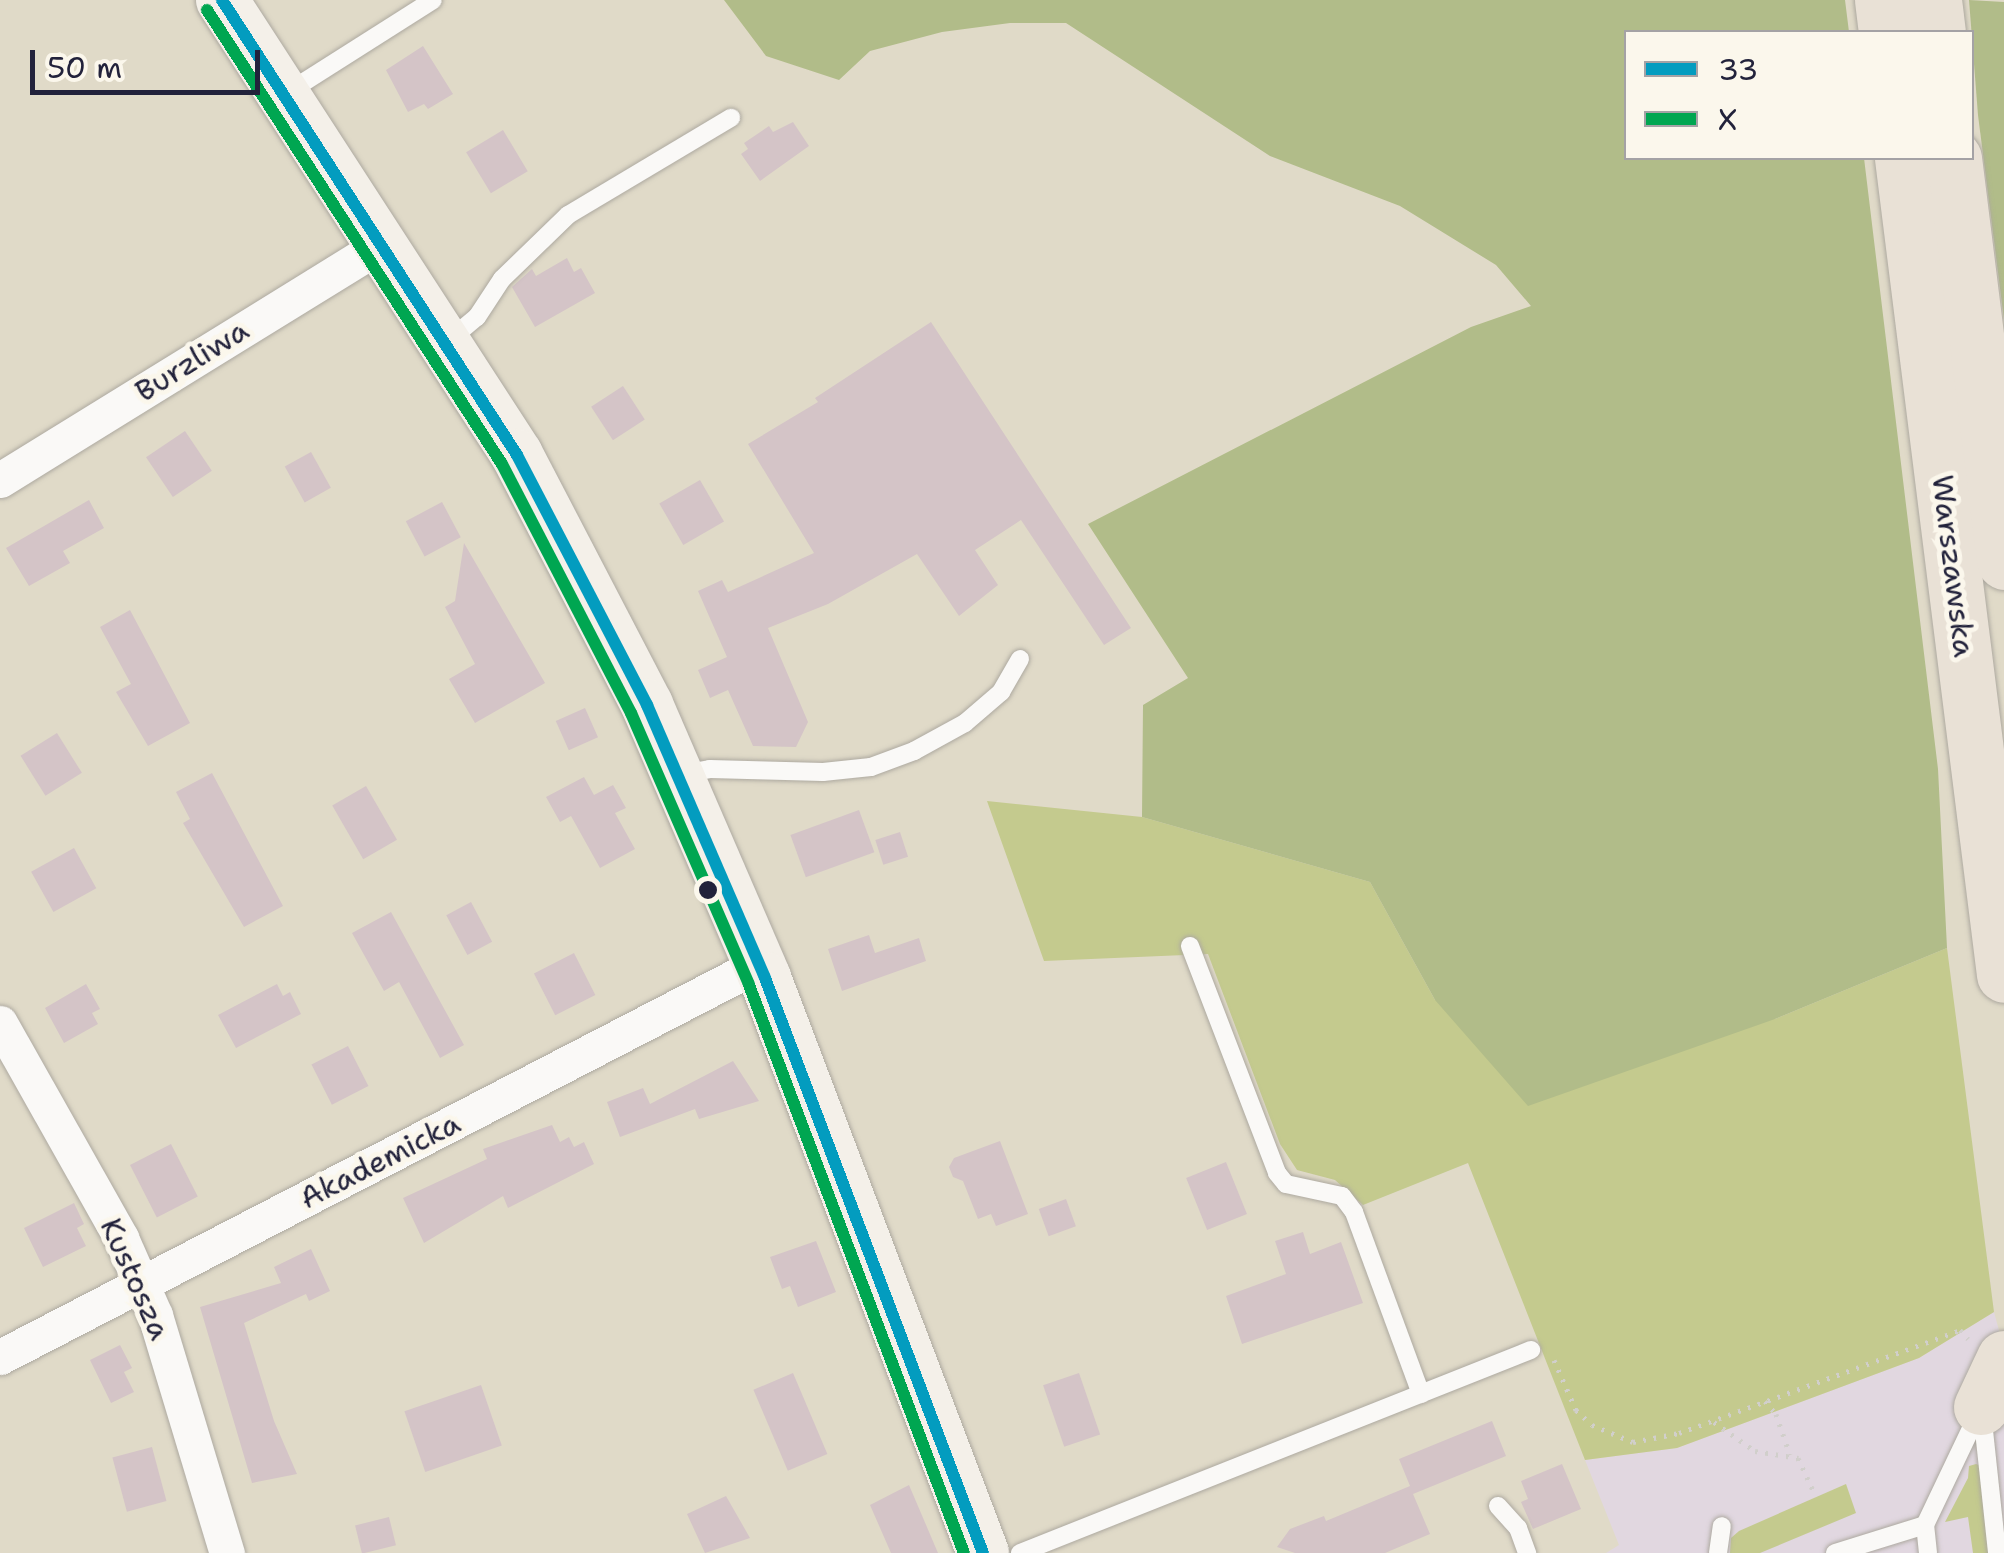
<!DOCTYPE html>
<html>
<head>
<meta charset="utf-8">
<style>
  body { margin:0 }
  #map { position:relative; width:2004px; height:1553px; overflow:hidden; background:#e0dac8; font-family:"Shantell Sans",sans-serif }
  div>[style] { position:absolute }
  .built>* { inset:0; background:#e1d7e0 }
  .green>* { inset:0; background:#c4ca8e }
  .forest>* { inset:0; background:#b1bc89 }
  .building>* { inset:0; background:#d4c4c7; transform-origin:0 0 }
  .path>* { height:5px; margin-top:-2.5px; transform-origin:0; background:repeating-linear-gradient(90deg,#d1cfcb 0 2.5px,transparent 0 10.5px) }
  .roads { filter:drop-shadow(0 0 2px #ada9a0) drop-shadow(0 0 2px #ada9a0) }
  .lane>* { height:18px; margin:-9px; padding:0 9px; transform-origin:9px; border-radius:9px; background:#faf9f7 }
  .street>* { height:35px; margin:-17.5px; padding:0 17.5px; transform-origin:17.5px; border-radius:17.5px; background:#faf9f7 }
  .secondary>* { height:52px; margin:-26px; padding:0 26px; transform-origin:26px; border-radius:26px; background:#f4f0e9 }
  .primary>* { height:55px; margin:-27.5px; padding:0 27.5px; transform-origin:27.5px; border-radius:27.5px; background:#e9e1d6 }
  .bus-1>* { height:12px; margin:-6px; padding:0 6px; transform-origin:6px; border-radius:6px; background:#039cbf }
  .bus-2>* { height:12px; margin:-6px; padding:0 6px; transform-origin:6px; border-radius:6px; background:#00a651 }
  .dots>* { width:28px; height:28px; translate:-50% -50%; box-sizing:border-box; border:5px solid #fbf7ec; border-radius:50% }
  span { translate:-50% -50%; white-space:nowrap; text-align:center; line-height:1.15; -webkit-text-stroke:10px #fbf7ec; paint-order:stroke }
  .street-label { font-size:30px; color:#22223b }
  .legend { position:absolute; left:1624px; top:30px; width:350px; height:130px; box-sizing:border-box; background:#fbf7ec; border:2px solid #a4a2a5; margin:0; padding:12px 18px; list-style:none; font-size:30px; color:#22223b }
  .legend li { display:flex; align-items:center; gap:20px; height:50px }
  .legend b { width:50px; border:2px solid #a4a2a5 }
  .scale { position:absolute; left:30px; top:50px; width:230px; height:45px; box-sizing:border-box; border:5px solid #22223b; border-top:0; padding-left:12px; font-size:30px; line-height:35px; white-space:nowrap; color:#22223b; -webkit-text-stroke:8px #fbf7ec; paint-order:stroke }
</style>
</head>
<body>
<div id="map">
  <div class="built">
    <i style="clip-path:polygon(1994px 1312px,2004px 1349px,2004px 1553px,1606px 1553px,1619px 1545px,1585px 1460px,1677px 1448px,1919px 1358px)"></i>
  </div>
  <div class="green">
    <i style="clip-path:polygon(987px 801px,1142px 817px,1370px 882px,1435px 1000px,1775px 1019px,1947px 948px,1994px 1312px,1919px 1358px,1677px 1448px,1585px 1460px,1468px 1163px,1363px 1205px,1335px 1180px,1297px 1170px,1280px 1144px,1208px 954px,1044px 961px)"></i>
    <i style="clip-path:polygon(1976px 1464px,1981px 1466px,1991px 1553px,1973px 1553px,1968px 1517px,1945px 1522px,1968px 1478px,1969px 1466px)"></i>
    <i style="clip-path:polygon(1846px 1484px,1856px 1513px,1760px 1553px,1730px 1553px,1731px 1538px,1739px 1531px)"></i>
  </div>
  <div class="forest">
    <i style="clip-path:polygon(724px 0,1845px 0,1849px 32px,1626px 32px,1626px 158px,1864px 158px,1938px 769px,1947px 948px,1775px 1019px,1528px 1106px,1435px 1000px,1370px 882px,1142px 817px,1143px 705px,1188px 678px,1088px 524px,1471px 327px,1531px 306px,1496px 265px,1400px 206px,1270px 156px,1066px 23px,1010px 23px,942px 32px,870px 51px,839px 80px,766px 56px)"></i>
    <i style="clip-path:polygon(1969px 0,2004px 2px,2004px 320px,1978px 115px)"></i>
  </div>
  <div class="building">
    <i style="clip-path:polygon(423px 46px,453px 94px,428px 109px,424px 104px,408px 112px,386px 70px)"></i>
    <i style="clip-path:polygon(793px 122px,809px 146px,760px 181px,741px 154px,748px 149px,744px 143px,769px 126px,773px 132px)"></i>
    <i style="left:503px;top:130px;width:48px;height:43px;rotate:59deg"></i>
    <i style="clip-path:polygon(567px 258px,574px 272px,581px 268px,595px 293px,535px 327px,512px 287px,532px 269px,536px 276px)"></i>
    <i style="clip-path:polygon(931px 322px,1131px 628px,1104px 645px,1021px 520px,975px 550px,998px 585px,959px 616px,917px 554px,828px 604px,768px 628px,808px 722px,796px 747px,753px 746px,728px 690px,710px 698px,698px 670px,727px 657px,698px 591px,722px 580px,728px 592px,814px 553px,748px 444px,818px 402px,815px 398px)"></i>
    <i style="left:623px;top:386px;width:40px;height:38px;rotate:57deg"></i>
    <i style="left:185px;top:431px;width:48px;height:47px;rotate:56deg"></i>
    <i style="left:311px;top:452px;width:41px;height:30px;rotate:61deg"></i>
    <i style="left:700px;top:480px;width:48px;height:47px;rotate:60deg"></i>
    <i style="clip-path:polygon(89px 500px,104px 528px,63px 551px,70px 563px,29px 586px,6px 548px)"></i>
    <i style="left:442px;top:502px;width:40px;height:41px;rotate:62deg"></i>
    <i style="clip-path:polygon(464px 543px,545px 683px,475px 723px,449px 679px,475px 664px,445px 607px,455px 601px)"></i>
    <i style="clip-path:polygon(130px 610px,190px 723px,148px 746px,116px 692px,131px 684px,100px 627px)"></i>
    <i style="left:585px;top:708px;width:32px;height:32px;rotate:66deg"></i>
    <i style="left:57px;top:733px;width:47px;height:43px;rotate:58deg"></i>
    <i style="clip-path:polygon(212px 773px,283px 906px,244px 927px,183px 823px,190px 819px,176px 792px)"></i>
    <i style="clip-path:polygon(584px 777px,594px 795px,613px 785px,626px 808px,615px 813px,635px 849px,600px 868px,571px 816px,560px 822px,546px 797px)"></i>
    <i style="left:366px;top:786px;width:62px;height:39px;rotate:60deg"></i>
    <i style="left:859px;top:810px;width:45px;height:73px;rotate:70deg"></i>
    <i style="left:900px;top:832px;width:26px;height:26px;rotate:72deg"></i>
    <i style="left:74px;top:848px;width:46px;height:49px;rotate:61deg"></i>
    <i style="left:471px;top:902px;width:45px;height:28px;rotate:62deg"></i>
    <i style="clip-path:polygon(391px 912px,464px 1045px,440px 1058px,399px 982px,384px 991px,352px 933px)"></i>
    <i style="clip-path:polygon(869px 935px,875px 953px,919px 938px,926px 961px,842px 991px,828px 949px)"></i>
    <i style="left:574px;top:953px;width:47px;height:45px;rotate:63deg"></i>
    <i style="clip-path:polygon(86px 984px,100px 1009px,92px 1013px,98px 1024px,64px 1043px,45px 1008px)"></i>
    <i style="clip-path:polygon(277px 984px,283px 996px,290px 992px,301px 1014px,236px 1048px,218px 1015px)"></i>
    <i style="left:348px;top:1046px;width:45px;height:41px;rotate:63deg"></i>
    <i style="clip-path:polygon(733px 1061px,759px 1101px,699px 1119px,695px 1109px,620px 1137px,607px 1102px,643px 1088px,650px 1104px)"></i>
    <i style="clip-path:polygon(552px 1125px,560px 1142px,569px 1137px,574px 1147px,584px 1142px,594px 1164px,508px 1208px,503px 1196px,424px 1243px,403px 1198px,487px 1159px,483px 1149px)"></i>
    <i style="clip-path:polygon(1000px 1141px,1028px 1214px,996px 1226px,991px 1214px,978px 1219px,963px 1181px,953px 1177px,949px 1167px,954px 1158px)"></i>
    <i style="left:171px;top:1144px;width:59px;height:46px;rotate:63deg"></i>
    <i style="left:1226px;top:1162px;width:56px;height:43px;rotate:68deg"></i>
    <i style="left:1066px;top:1199px;width:29px;height:29px;rotate:70deg"></i>
    <i style="clip-path:polygon(74px 1203px,84px 1224px,77px 1228px,86px 1246px,43px 1267px,24px 1228px)"></i>
    <i style="clip-path:polygon(1303px 1232px,1310px 1254px,1341px 1242px,1363px 1303px,1242px 1344px,1226px 1296px,1286px 1274px,1275px 1241px)"></i>
    <i style="clip-path:polygon(816px 1241px,836px 1292px,798px 1307px,790px 1286px,782px 1289px,770px 1257px)"></i>
    <i style="clip-path:polygon(311px 1249px,330px 1291px,309px 1301px,306px 1294px,244px 1323px,274px 1421px,297px 1474px,252px 1483px,200px 1307px,281px 1283px,274px 1267px)"></i>
    <i style="clip-path:polygon(120px 1345px,132px 1368px,124px 1372px,134px 1392px,111px 1403px,90px 1360px)"></i>
    <i style="left:793px;top:1373px;width:88px;height:43px;rotate:67deg"></i>
    <i style="left:1079px;top:1373px;width:65px;height:38px;rotate:71deg"></i>
    <i style="left:481px;top:1385px;width:64px;height:81px;rotate:71deg"></i>
    <i style="clip-path:polygon(1492px 1421px,1506px 1456px,1413px 1494px,1430px 1534px,1385px 1553px,1295px 1553px,1277px 1547px,1290px 1529px,1324px 1516px,1326px 1521px,1410px 1486px,1399px 1459px)"></i>
    <i style="left:152px;top:1447px;width:56px;height:41px;rotate:75deg"></i>
    <i style="clip-path:polygon(1562px 1464px,1581px 1509px,1533px 1529px,1521px 1502px,1528px 1499px,1521px 1481px)"></i>
    <i style="clip-path:polygon(909px 1485px,938px 1553px,891px 1553px,870px 1505px)"></i>
    <i style="clip-path:polygon(726px 1496px,750px 1538px,705px 1553px,687px 1514px)"></i>
    <i style="left:389px;top:1517px;width:29px;height:35px;rotate:76deg"></i>
  </div>
  <div class="path">
    <i style="left:1554px;top:1360px;width:55px;rotate:66.3deg"></i>
    <i style="left:1576px;top:1410px;width:22px;rotate:43deg"></i>
    <i style="left:1592px;top:1425px;width:44px;rotate:22.5deg"></i>
    <i style="left:1633px;top:1442px;width:47px;rotate:-11.1deg"></i>
    <i style="left:1679px;top:1433px;width:299px;rotate:-20.1deg"></i>
    <i style="left:1960px;top:1330px;width:12px;rotate:48deg"></i>
    <i style="left:1765px;top:1401px;width:17px;rotate:50deg"></i>
    <i style="left:1776px;top:1414px;width:43px;rotate:71.1deg"></i>
    <i style="left:1714px;top:1422px;width:50px;rotate:35.3deg"></i>
    <i style="left:1755px;top:1451px;width:44px;rotate:9.2deg"></i>
    <i style="left:1798px;top:1458px;width:35px;rotate:65deg"></i>
  </div>
  <div class="roads">
    <div class="lane">
      <i style="left:285px;top:94px;width:175px;rotate:-32.4deg"></i>
      <i style="left:447px;top:342px;width:39px;rotate:-40deg"></i>
      <i style="left:477px;top:317px;width:45px;rotate:-56.7deg"></i>
      <i style="left:502px;top:279px;width:92px;rotate:-44.1deg"></i>
      <i style="left:568px;top:215px;width:190px;rotate:-30.8deg"></i>
      <i style="left:682px;top:774px;width:28px;rotate:-10deg"></i>
      <i style="left:710px;top:769px;width:113px;rotate:1.5deg"></i>
      <i style="left:823px;top:772px;width:48px;rotate:-5.9deg"></i>
      <i style="left:871px;top:767px;width:46px;rotate:-20.4deg"></i>
      <i style="left:914px;top:751px;width:58px;rotate:-28.8deg"></i>
      <i style="left:965px;top:723px;width:48px;rotate:-40.7deg"></i>
      <i style="left:1001px;top:692px;width:38px;rotate:-60deg"></i>
      <i style="left:1190px;top:946px;width:243px;rotate:69deg"></i>
      <i style="left:1277px;top:1173px;width:14px;rotate:51deg"></i>
      <i style="left:1286px;top:1184px;width:57px;rotate:12.1deg"></i>
      <i style="left:1342px;top:1196px;width:20px;rotate:53deg"></i>
      <i style="left:1354px;top:1212px;width:194px;rotate:69.8deg"></i>
      <i style="left:1982px;top:1412px;width:142px;rotate:83.9deg"></i>
      <i style="left:1498px;top:1506px;width:30px;rotate:48deg"></i>
      <i style="left:1518px;top:1528px;width:27px;rotate:70deg"></i>
      <i style="left:1020px;top:1553px;width:550px;rotate:-21.67deg"></i>
      <i style="left:1718px;top:1553px;width:27px;rotate:-82deg"></i>
      <i style="left:1835px;top:1553px;width:94px;rotate:-17.3deg"></i>
      <i style="left:1928px;top:1553px;width:28px;rotate:-96deg"></i>
      <i style="left:1925px;top:1525px;width:125px;rotate:-64.5deg"></i>
    </div>
    <div class="street">
      <i style="left:0;top:480px;width:451px;rotate:-31.7deg"></i>
      <i style="left:0;top:1023px;width:247px;rotate:60.6deg"></i>
      <i style="left:121px;top:1238px;width:84px;rotate:66.2deg"></i>
      <i style="left:155px;top:1315px;width:249px;rotate:73.2deg"></i>
      <i style="left:0;top:1357px;width:855px;rotate:-27.37deg"></i>
    </div>
    <div class="secondary">
      <i style="left:222px;top:0;width:542px;rotate:57.04deg"></i>
      <i style="left:517px;top:455px;width:282px;rotate:62.5deg"></i>
      <i style="left:647px;top:705px;width:297px;rotate:66.6deg"></i>
      <i style="left:765px;top:978px;width:615px;rotate:69.24deg"></i>
    </div>
    <div class="primary">
      <i style="left:1882px;top:0;width:32px;rotate:83deg"></i>
      <i style="left:1934px;top:0;width:32px;rotate:83deg"></i>
      <i style="left:1902px;top:158px;width:823px;rotate:82.88deg"></i>
      <i style="left:1954px;top:158px;width:407px;rotate:82.9deg"></i>
      <i style="left:1981px;top:1407px;width:54px;rotate:-64.9deg"></i>
    </div>
  </div>
  <div class="bus-1">
    <i style="left:222px;top:0;width:542px;rotate:57.04deg"></i>
    <i style="left:517px;top:455px;width:282px;rotate:62.5deg"></i>
    <i style="left:647px;top:705px;width:297px;rotate:66.6deg"></i>
    <i style="left:765px;top:978px;width:615px;rotate:69.24deg"></i>
  </div>
  <div class="bus-2">
    <i style="left:207px;top:10px;width:541px;rotate:56.99deg"></i>
    <i style="left:502px;top:464px;width:280px;rotate:62.6deg"></i>
    <i style="left:631px;top:713px;width:296px;rotate:66.5deg"></i>
    <i style="left:749px;top:985px;width:607px;rotate:69.27deg"></i>
  </div>
  <div class="dots">
    <i style="left:708px;top:890px;background:#22223b"></i>
  </div>
  <div class="street-label">
    <span style="left:192px;top:361px;rotate:-32deg">Burzliwa</span>
    <span style="left:1953px;top:566px;rotate:83deg">Warszawska</span>
    <span style="left:380px;top:1161px;rotate:-27deg">Akademicka</span>
    <span style="left:135px;top:1279px;rotate:66deg">Kustosza</span>
  </div>
  <ul class="legend">
  <li><b style="height:12px;background:#039cbf"></b>33</li>
  <li><b style="height:12px;background:#00a651"></b>X</li>
  </ul>
  <div class="scale">50 m</div>
</div>
</body>
</html>
